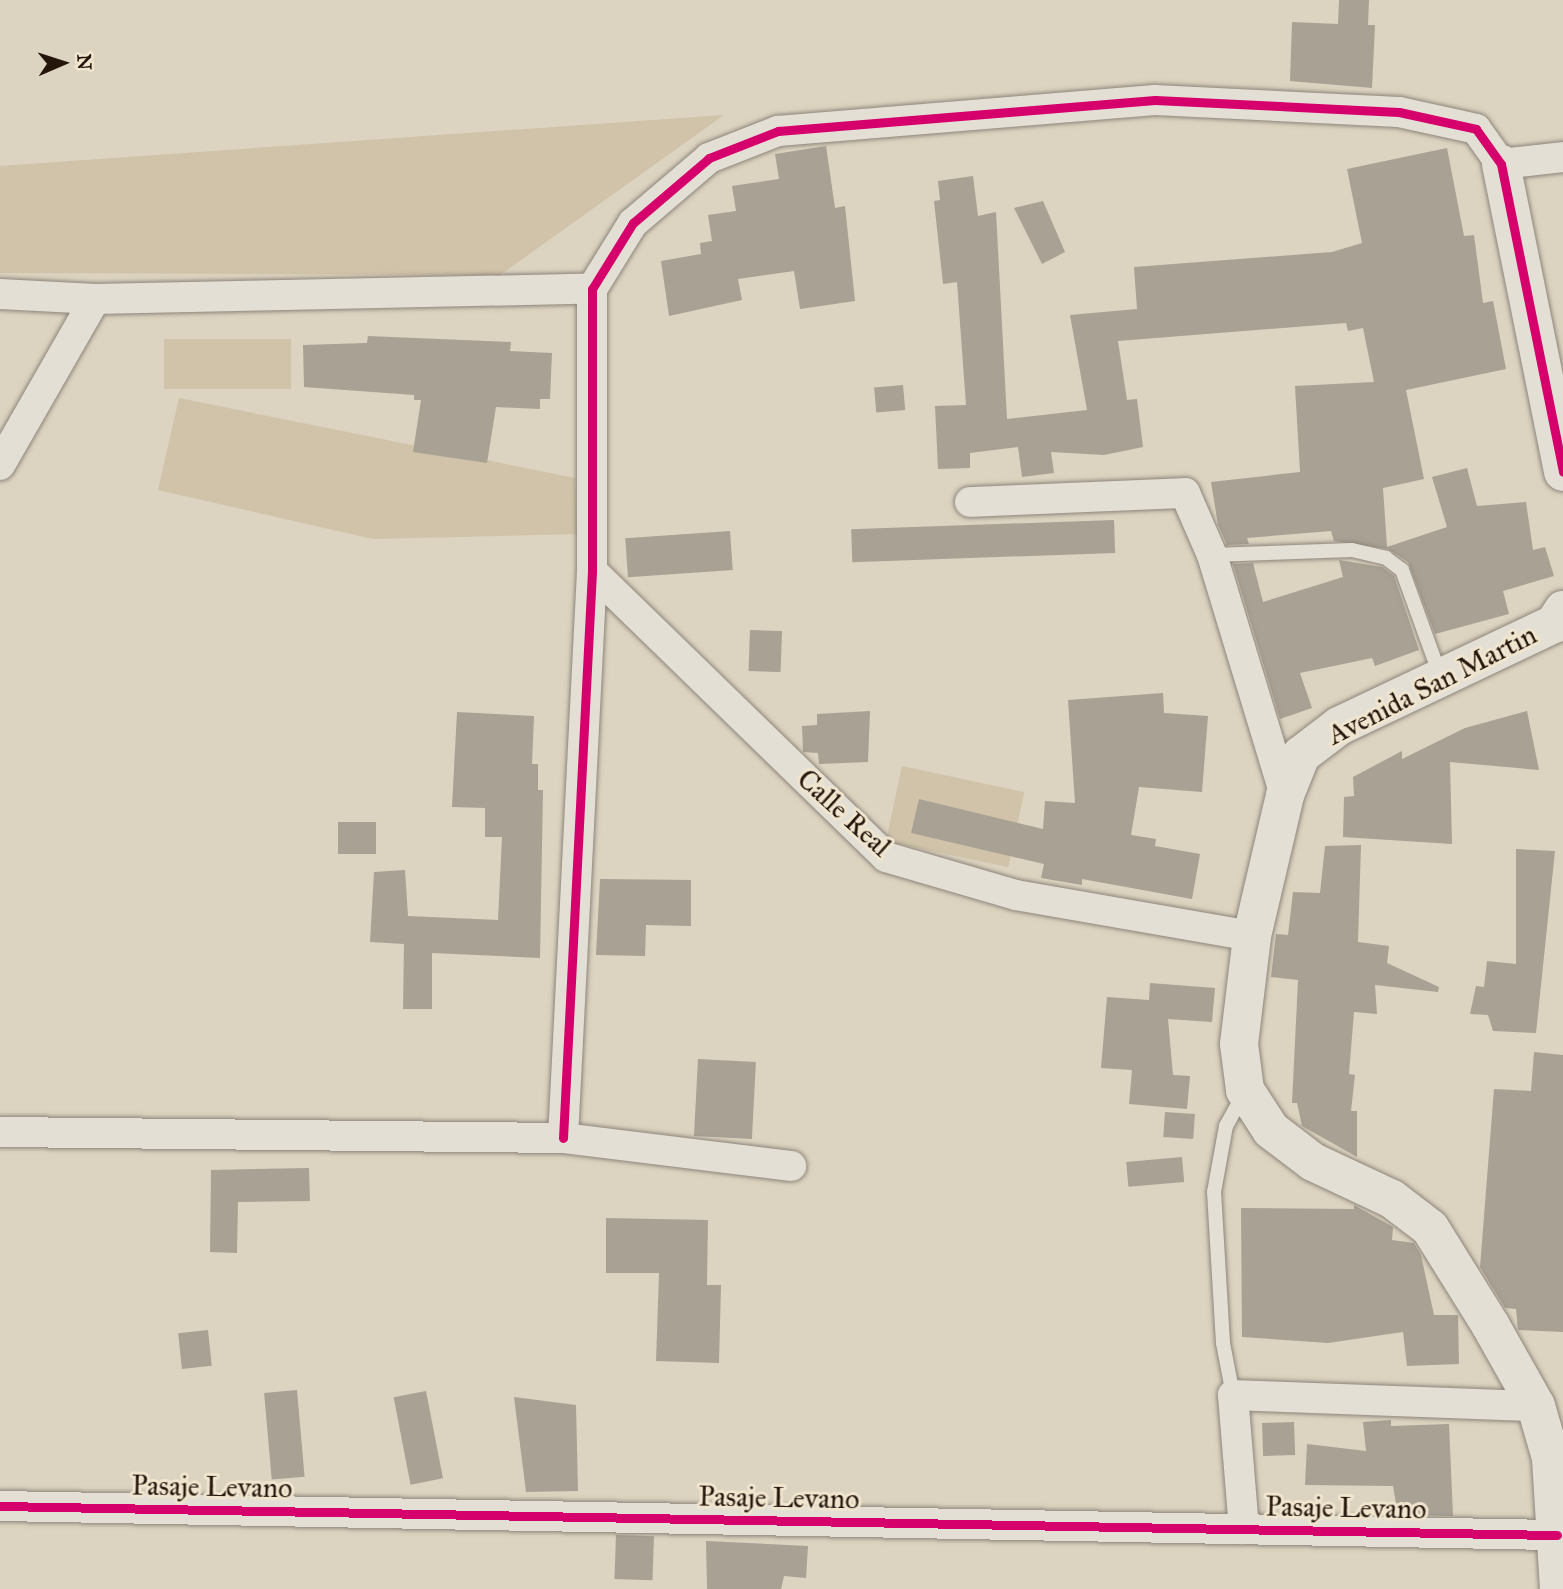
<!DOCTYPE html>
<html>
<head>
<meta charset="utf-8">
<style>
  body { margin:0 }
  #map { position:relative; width:1563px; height:1589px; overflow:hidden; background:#dcd3c0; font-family:"IM FELL Great Primer",serif }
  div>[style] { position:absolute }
  .green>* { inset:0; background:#d0c3a9; transform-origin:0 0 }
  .building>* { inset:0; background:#a8a194; transform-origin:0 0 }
  .roads { filter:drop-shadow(0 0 2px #8d857a) drop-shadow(0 0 2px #8d857a) }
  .lane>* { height:14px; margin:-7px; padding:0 7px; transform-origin:7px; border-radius:7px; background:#e4dfd5 }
  .street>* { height:30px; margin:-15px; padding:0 15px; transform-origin:15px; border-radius:15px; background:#e4dfd5 }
  .secondary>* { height:38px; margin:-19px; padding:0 19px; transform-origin:19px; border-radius:19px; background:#e4dfd5 }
  .cycleway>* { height:9px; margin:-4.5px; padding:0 4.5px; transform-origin:4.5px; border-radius:4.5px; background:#d6006c }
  span { translate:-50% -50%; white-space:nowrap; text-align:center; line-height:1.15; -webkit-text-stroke:6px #f0e5ce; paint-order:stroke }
  .street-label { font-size:28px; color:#25160c }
  .north { position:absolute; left:28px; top:28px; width:70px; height:70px; -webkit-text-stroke:5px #f0e5ce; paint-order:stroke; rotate:87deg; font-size:19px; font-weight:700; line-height:28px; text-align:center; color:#25160c }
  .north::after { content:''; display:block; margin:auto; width:24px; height:32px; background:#25160c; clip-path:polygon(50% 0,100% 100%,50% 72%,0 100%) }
</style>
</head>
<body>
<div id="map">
  <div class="green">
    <i style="clip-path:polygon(724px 115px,500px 275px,0 273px,0 166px)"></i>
    <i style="left:164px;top:339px;width:127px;height:50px"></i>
    <i style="clip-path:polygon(179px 398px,575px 478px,577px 534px,373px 539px,158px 490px)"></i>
    <i style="left:902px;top:766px;width:125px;height:77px;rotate:12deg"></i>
  </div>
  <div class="building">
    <i style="clip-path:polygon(1339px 0,1369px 0,1368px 25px,1375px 25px,1372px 88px,1290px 81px,1292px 22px,1338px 24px)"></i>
    <i style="clip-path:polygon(826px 146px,835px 208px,845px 206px,855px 301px,800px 309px,794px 271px,738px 279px,742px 300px,669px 316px,661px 261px,701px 254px,700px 243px,712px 241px,708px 215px,736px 211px,732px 186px,779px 179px,775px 154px)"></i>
    <i style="clip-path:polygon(1447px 148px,1464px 236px,1474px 235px,1483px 303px,1493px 301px,1506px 369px,1406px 390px,1424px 479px,1383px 488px,1387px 547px,1447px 527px,1432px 477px,1467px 468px,1477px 506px,1526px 502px,1533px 550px,1545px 547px,1554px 576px,1503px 591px,1509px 614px,1435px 634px,1408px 562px,1388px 549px,1334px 541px,1331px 531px,1247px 538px,1249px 544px,1227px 545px,1218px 525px,1211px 482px,1300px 472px,1295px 386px,1374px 382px,1363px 328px,1348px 331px,1346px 323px,1118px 341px,1127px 400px,1137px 399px,1143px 447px,1104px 455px,1051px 452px,1054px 473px,1022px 477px,1018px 447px,970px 453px,970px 468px,938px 469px,935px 406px,966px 405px,957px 282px,943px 284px,934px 201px,940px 200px,938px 181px,973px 176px,978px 216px,996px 212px,1007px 419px,1087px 410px,1070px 315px,1137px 309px,1134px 267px,1332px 252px,1362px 243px,1347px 169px)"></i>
    <i style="clip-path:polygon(1043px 201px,1065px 252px,1042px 264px,1014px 208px)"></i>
    <i style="clip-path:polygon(368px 336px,511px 342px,510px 351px,552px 353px,550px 399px,540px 399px,540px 409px,496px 407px,487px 463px,413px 452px,421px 400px,414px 400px,414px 395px,304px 387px,303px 345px,367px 343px)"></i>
    <i style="left:903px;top:385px;width:25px;height:29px;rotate:85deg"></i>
    <i style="left:1114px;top:520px;width:33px;height:263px;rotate:88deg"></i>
    <i style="left:730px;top:531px;width:39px;height:105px;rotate:86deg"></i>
    <i style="clip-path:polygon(1339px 560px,1382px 567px,1394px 576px,1419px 650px,1375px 666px,1372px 658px,1300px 673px,1312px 708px,1280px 719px,1233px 564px,1253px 563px,1263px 602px,1343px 577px)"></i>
    <i style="left:750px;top:630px;width:32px;height:41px;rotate:2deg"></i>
    <i style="clip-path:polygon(1163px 693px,1164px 713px,1208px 716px,1202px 792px,1139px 787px,1131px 835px,1156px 839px,1155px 846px,1200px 854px,1192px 899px,1082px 879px,1082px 885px,1041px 878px,1044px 864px,911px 833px,919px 799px,1043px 829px,1045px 801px,1075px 803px,1068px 700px)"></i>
    <i style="clip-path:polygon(870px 711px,868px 762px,819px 764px,818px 753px,803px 752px,802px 726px,817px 725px,817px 714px)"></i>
    <i style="clip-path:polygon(1527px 711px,1539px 770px,1450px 762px,1452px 844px,1343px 837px,1344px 797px,1354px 796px,1353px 777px,1402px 751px,1402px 759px,1465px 728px)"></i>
    <i style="clip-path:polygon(457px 712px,534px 716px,532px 764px,538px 764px,538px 790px,543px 790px,540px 958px,432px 953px,432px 1009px,403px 1009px,404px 944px,370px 942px,374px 872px,405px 870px,408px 916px,498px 920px,502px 837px,485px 837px,485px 808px,452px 807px)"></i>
    <i style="left:338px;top:822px;width:38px;height:32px"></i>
    <i style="clip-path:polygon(1361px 845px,1358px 942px,1389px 946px,1387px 963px,1439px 987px,1438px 992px,1375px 985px,1377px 1014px,1354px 1012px,1349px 1074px,1355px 1075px,1351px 1111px,1357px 1111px,1357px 1157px,1302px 1126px,1297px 1103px,1292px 1103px,1298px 980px,1271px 977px,1276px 934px,1288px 935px,1293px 892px,1320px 893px,1325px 846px)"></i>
    <i style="clip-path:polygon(1516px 849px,1555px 851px,1536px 1033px,1493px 1031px,1488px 1015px,1470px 1014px,1476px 986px,1484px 987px,1487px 961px,1516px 964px)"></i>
    <i style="clip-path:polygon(600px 879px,691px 880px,691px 926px,646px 925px,645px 956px,596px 955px)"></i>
    <i style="clip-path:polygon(1150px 983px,1215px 988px,1212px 1022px,1168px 1019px,1173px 1075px,1190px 1076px,1187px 1109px,1129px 1104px,1132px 1070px,1101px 1068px,1107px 997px,1149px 1000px)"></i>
    <i style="clip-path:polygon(1534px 1052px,1563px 1055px,1563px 1332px,1518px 1330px,1516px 1309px,1505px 1308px,1480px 1267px,1494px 1089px,1531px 1091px)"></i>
    <i style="left:698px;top:1059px;width:58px;height:77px;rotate:3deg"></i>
    <i style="left:1165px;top:1112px;width:30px;height:25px;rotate:4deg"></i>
    <i style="left:1182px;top:1157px;width:25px;height:56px;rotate:85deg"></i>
    <i style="clip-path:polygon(309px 1168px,310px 1201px,238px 1202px,237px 1253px,210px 1252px,211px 1170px)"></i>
    <i style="clip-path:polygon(1354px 1205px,1393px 1227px,1392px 1240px,1414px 1243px,1421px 1255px,1434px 1315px,1458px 1315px,1459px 1364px,1407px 1366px,1403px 1332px,1328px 1343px,1242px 1337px,1241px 1208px,1354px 1209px)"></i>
    <i style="clip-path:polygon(606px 1218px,708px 1220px,707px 1285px,721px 1285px,719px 1363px,656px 1361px,659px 1273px,606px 1273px)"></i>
    <i style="left:208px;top:1330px;width:36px;height:30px;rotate:84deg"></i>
    <i style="left:297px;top:1390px;width:87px;height:33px;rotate:85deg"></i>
    <i style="left:426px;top:1391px;width:89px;height:33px;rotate:79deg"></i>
    <i style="clip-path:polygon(514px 1397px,576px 1405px,578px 1491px,526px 1492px)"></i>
    <i style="clip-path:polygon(1391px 1420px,1391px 1426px,1449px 1424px,1453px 1516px,1398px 1515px,1393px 1486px,1305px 1485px,1307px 1444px,1366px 1451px,1363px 1422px)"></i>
    <i style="left:1294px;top:1422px;width:33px;height:32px;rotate:88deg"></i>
    <i style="left:616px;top:1535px;width:38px;height:44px;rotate:2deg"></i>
    <i style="clip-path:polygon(706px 1541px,808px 1546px,806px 1578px,784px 1576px,781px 1589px,707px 1589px)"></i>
  </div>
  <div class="roads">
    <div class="lane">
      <i style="left:1212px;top:555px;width:140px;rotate:-2deg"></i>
      <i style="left:1352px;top:550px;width:35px;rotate:13deg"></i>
      <i style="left:1386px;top:558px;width:20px;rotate:37deg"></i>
      <i style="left:1402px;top:570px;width:112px;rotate:70.1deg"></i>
      <i style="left:1233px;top:1395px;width:53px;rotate:-100.9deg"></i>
      <i style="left:1223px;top:1343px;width:151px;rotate:-93.4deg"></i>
      <i style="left:1214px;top:1192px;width:67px;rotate:-79.7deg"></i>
      <i style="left:1226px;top:1126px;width:35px;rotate:-61deg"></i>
    </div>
    <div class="street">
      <i style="left:0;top:294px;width:95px;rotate:3deg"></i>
      <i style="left:95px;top:299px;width:497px;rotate:-1.2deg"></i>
      <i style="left:0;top:465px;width:191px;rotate:-60.2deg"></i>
      <i style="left:970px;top:502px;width:215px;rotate:-2.4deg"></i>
      <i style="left:1185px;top:493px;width:68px;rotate:66.5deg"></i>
      <i style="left:1212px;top:555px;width:251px;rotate:73.1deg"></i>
      <i style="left:592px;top:571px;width:410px;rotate:44.2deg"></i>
      <i style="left:886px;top:857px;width:135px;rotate:16.3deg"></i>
      <i style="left:1016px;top:895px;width:240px;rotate:9.9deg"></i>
      <i style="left:0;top:1132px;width:563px;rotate:0.61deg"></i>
      <i style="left:563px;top:1138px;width:230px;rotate:7deg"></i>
      <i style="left:563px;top:1138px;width:568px;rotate:-87.07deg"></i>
      <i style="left:592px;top:571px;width:282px;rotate:-90deg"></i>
      <i style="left:592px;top:289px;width:78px;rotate:-58.2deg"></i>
      <i style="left:633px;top:223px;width:100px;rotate:-40.5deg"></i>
      <i style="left:709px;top:158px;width:74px;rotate:-21.4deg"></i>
      <i style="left:778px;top:131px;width:378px;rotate:-4.7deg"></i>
      <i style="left:1155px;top:100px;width:244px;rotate:2.8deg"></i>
      <i style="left:1399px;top:112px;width:79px;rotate:12.4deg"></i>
      <i style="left:1476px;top:129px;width:43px;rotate:54.5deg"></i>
      <i style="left:1501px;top:164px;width:62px;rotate:-6.4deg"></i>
      <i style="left:0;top:1506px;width:1557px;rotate:1.07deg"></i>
      <i style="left:1244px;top:1529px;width:134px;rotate:-94.7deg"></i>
      <i style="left:1233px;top:1395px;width:303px;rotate:2.1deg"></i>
    </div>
    <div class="secondary">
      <i style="left:1501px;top:164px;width:314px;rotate:78.6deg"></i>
      <i style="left:1559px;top:1589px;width:131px;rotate:-93.5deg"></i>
      <i style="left:1551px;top:1458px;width:54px;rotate:-106.1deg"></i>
      <i style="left:1536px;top:1406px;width:92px;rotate:-119.4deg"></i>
      <i style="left:1491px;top:1326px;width:115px;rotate:-121.9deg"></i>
      <i style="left:1430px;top:1228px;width:48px;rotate:-142.7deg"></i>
      <i style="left:1392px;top:1199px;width:87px;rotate:-154.9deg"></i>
      <i style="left:1313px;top:1162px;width:53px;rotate:-142.7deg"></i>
      <i style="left:1271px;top:1130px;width:48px;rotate:-123deg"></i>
      <i style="left:1245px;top:1090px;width:46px;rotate:-97.4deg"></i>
      <i style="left:1239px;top:1044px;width:109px;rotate:-83.1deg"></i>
      <i style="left:1252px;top:936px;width:145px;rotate:-76.8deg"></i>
      <i style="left:1285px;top:795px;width:43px;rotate:-68.2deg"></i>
      <i style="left:1301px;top:755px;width:48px;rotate:-37.3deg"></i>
      <i style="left:1339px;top:726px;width:238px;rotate:-25.4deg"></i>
      <i style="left:1554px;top:624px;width:17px;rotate:-57deg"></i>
    </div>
  </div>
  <div class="cycleway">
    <i style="left:563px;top:1138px;width:568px;rotate:-87.07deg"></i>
    <i style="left:592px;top:571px;width:282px;rotate:-90deg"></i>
    <i style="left:592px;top:289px;width:78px;rotate:-58.2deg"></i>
    <i style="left:633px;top:223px;width:100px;rotate:-40.5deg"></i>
    <i style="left:709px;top:158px;width:74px;rotate:-21.4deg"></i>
    <i style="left:778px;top:131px;width:378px;rotate:-4.7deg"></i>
    <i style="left:1155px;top:100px;width:244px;rotate:2.8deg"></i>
    <i style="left:1399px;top:112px;width:79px;rotate:12.4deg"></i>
    <i style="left:1476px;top:129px;width:43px;rotate:54.5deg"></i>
    <i style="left:1501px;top:164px;width:314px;rotate:78.6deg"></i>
    <i style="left:0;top:1506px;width:1557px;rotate:1.07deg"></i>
  </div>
  <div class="street-label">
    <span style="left:1432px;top:685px;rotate:-27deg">Avenida San Martin</span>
    <span style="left:844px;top:813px;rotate:42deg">Calle Real</span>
    <span style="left:212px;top:1487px;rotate:1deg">Pasaje Levano</span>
    <span style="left:779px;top:1498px;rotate:1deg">Pasaje Levano</span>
    <span style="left:1346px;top:1508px;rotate:1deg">Pasaje Levano</span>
  </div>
  <div class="north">N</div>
</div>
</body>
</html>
